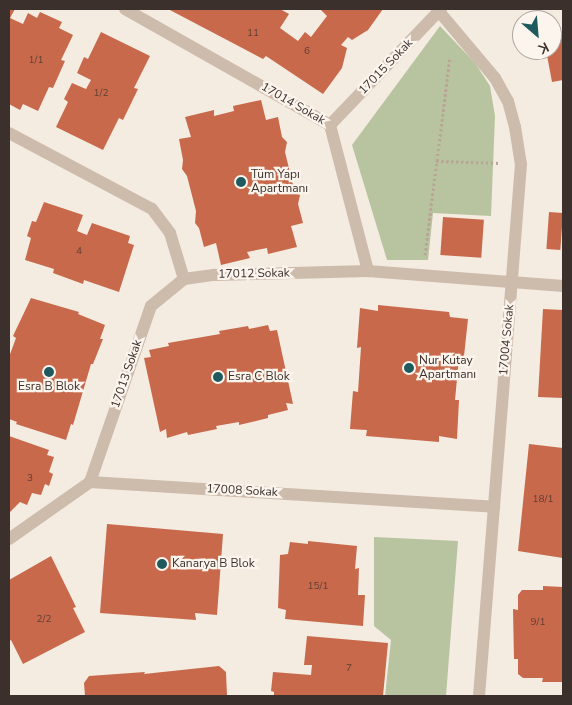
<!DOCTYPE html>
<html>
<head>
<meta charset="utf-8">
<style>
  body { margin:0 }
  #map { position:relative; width:572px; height:705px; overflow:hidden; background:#f4ebe1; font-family:"Nunito Sans",sans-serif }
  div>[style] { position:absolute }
  .green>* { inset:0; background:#b8c4a0 }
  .building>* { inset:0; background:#c8694b; transform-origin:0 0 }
  .path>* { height:3px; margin-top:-1.5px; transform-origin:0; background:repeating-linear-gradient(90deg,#b9a596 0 2.5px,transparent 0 5px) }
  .lane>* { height:12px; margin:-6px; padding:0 6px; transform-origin:6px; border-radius:6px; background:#cdbbac }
  .street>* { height:12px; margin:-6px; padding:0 6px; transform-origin:6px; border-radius:6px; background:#cdbbac }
  .dots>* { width:14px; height:14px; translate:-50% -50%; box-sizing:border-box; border:2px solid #fbf5ee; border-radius:50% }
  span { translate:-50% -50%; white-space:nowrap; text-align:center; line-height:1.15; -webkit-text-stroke:4.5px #fbf5ee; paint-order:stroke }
  .number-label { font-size:10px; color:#5e3e33 }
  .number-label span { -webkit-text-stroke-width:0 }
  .street-label { font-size:12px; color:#3b302b }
  .poi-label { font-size:12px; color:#3b302b }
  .left { translate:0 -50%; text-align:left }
  .frame { position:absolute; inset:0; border:10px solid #3b302b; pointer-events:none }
  .north { position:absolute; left:512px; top:10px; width:50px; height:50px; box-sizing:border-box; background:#fbf5ee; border:1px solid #aea6a0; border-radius:50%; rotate:153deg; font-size:14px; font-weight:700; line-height:20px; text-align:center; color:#3b302b }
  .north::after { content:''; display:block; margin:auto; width:18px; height:22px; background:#1f5a5e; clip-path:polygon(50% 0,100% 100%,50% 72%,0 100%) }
</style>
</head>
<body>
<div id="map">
  <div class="green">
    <i style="clip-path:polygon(440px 26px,475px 63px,490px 86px,495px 116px,491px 216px,433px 213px,428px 260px,387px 260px,352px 145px)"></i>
    <i style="clip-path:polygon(374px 537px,458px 541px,446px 696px,385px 696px,391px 640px,374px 626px)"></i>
  </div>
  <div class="building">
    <i style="clip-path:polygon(9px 9px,15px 9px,10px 18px,23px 24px,28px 13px,37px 18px,40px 12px,62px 22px,59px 28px,73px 35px,61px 60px,65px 61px,53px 88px,49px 87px,38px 111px,23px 104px,20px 110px,9px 104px)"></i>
    <i style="clip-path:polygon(168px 9px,280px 9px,289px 14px,280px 28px,298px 41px,305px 32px,311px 37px,327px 16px,320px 9px,383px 9px,368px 30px,352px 40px,348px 37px,341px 45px,347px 48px,342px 68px,323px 94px,266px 56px,263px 59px)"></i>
    <i style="clip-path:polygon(559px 26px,560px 34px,563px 33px,563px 80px,552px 82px,546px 50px,552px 50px,552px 28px)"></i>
    <i style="clip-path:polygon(101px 32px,150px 56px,134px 88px,138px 89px,123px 120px,119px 118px,103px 150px,56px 127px,68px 102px,64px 99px,72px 83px,86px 89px,91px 80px,77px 73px,84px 57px,88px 59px)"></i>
    <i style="clip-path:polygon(261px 100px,266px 120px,278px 117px,282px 137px,287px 142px,285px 152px,294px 189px,300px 195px,298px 204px,303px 223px,291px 226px,297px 247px,268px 254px,267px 248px,247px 252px,250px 258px,221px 265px,216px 243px,204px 247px,199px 228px,195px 223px,196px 211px,187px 176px,182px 169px,183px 160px,179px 139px,191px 137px,185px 117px,214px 110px,214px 116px,234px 111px,233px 106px)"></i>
    <i style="clip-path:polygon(44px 202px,83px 215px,77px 231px,87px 235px,92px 223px,130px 236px,128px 243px,134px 245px,119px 292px,84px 280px,83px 284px,53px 273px,54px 269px,25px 260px,31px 238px,27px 236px,32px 221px,36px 222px)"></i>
    <i style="left:549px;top:212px;width:14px;height:37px;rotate:4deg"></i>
    <i style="left:443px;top:217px;width:41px;height:38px;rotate:4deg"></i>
    <i style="clip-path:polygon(31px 298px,79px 312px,78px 314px,105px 325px,100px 339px,103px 339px,93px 364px,91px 364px,73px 425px,71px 424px,66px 440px,16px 424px,17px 422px,9px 419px,9px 357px,16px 338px,13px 336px)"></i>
    <i style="clip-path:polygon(378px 305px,449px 312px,450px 317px,468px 319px,464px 356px,459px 357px,455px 400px,459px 400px,457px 439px,439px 436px,439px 442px,366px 436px,367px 430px,350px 429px,353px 391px,358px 392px,361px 347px,357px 348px,360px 308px,378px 311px)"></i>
    <i style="clip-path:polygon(543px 309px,563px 310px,563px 398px,538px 397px)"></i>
    <i style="clip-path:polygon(268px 325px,270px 331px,277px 330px,293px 404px,286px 403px,288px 410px,268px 415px,268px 418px,239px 425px,239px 422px,216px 426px,217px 429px,188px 435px,187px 432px,167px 438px,166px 429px,160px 432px,144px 358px,151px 357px,149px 350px,169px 346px,168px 343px,220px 334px,219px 331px,248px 326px,249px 329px)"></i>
    <i style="clip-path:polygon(9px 436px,49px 450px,47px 455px,54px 457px,49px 472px,53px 474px,49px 486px,45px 484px,41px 495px,32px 493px,27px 505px,20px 502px,9px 513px)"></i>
    <i style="clip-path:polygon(529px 444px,563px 448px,563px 558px,518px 551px)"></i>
    <i style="clip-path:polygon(107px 524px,223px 534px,217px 615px,195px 613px,196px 620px,100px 613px)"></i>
    <i style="clip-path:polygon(308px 541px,357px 546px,355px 569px,359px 568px,358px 595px,365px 595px,363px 626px,285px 619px,286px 610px,278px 608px,280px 555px,288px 554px,290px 542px,308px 544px)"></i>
    <i style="clip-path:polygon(51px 556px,76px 607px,73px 608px,85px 632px,23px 664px,11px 640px,9px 641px,9px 580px)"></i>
    <i style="clip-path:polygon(543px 586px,563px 587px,563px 682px,542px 682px,543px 678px,523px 678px,518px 674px,518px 659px,514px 659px,513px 609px,518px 610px,518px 595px,522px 590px,543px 590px)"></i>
    <i style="clip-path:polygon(307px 636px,388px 643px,383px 696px,274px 696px,274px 692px,271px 691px,273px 672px,311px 675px,312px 665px,304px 665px)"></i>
    <i style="clip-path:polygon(219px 666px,226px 672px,227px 696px,85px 696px,84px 683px,89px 676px,145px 672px,144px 674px)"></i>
  </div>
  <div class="path">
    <i style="left:436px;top:161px;width:64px;rotate:1.8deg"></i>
    <i style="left:425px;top:255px;width:199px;rotate:-82.8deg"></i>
  </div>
  <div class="lane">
    <i style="left:125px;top:9px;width:236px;rotate:29.5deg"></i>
    <i style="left:330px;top:125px;width:151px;rotate:75.4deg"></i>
    <i style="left:330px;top:125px;width:161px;rotate:-46.3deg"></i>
  </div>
  <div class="street">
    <i style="left:437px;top:9px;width:90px;rotate:50deg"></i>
    <i style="left:495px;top:78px;width:26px;rotate:61deg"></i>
    <i style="left:508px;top:101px;width:27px;rotate:75deg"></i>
    <i style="left:515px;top:127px;width:37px;rotate:81deg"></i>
    <i style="left:521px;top:164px;width:534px;rotate:94.51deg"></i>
    <i style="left:9px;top:133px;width:162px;rotate:28deg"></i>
    <i style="left:152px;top:209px;width:30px;rotate:53deg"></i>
    <i style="left:170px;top:233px;width:48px;rotate:73.1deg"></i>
    <i style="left:90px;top:482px;width:186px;rotate:-70.9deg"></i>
    <i style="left:151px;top:306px;width:43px;rotate:-39.3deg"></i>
    <i style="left:184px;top:279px;width:30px;rotate:-8deg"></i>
    <i style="left:214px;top:275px;width:154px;rotate:-1.5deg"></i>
    <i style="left:368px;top:271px;width:196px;rotate:4.4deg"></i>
    <i style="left:9px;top:539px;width:99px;rotate:-35.1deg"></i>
    <i style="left:90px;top:482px;width:405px;rotate:3.5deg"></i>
  </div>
  <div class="dots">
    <i style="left:241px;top:182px;background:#1f5a5e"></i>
    <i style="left:409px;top:368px;background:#1f5a5e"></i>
    <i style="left:49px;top:372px;background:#1f5a5e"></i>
    <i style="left:218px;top:377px;background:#1f5a5e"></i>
    <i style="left:162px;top:564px;background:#1f5a5e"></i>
  </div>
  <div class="number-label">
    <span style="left:253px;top:34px">11</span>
    <span style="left:307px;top:52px">6</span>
    <span style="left:36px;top:61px">1/1</span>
    <span style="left:101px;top:94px">1/2</span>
    <span style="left:79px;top:252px">4</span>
    <span style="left:30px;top:479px">3</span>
    <span style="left:543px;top:500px">18/1</span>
    <span style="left:318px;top:587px">15/1</span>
    <span style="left:44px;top:620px">2/2</span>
    <span style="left:538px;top:623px">9/1</span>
    <span style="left:349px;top:669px">7</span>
  </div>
  <div class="street-label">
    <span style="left:386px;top:67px;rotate:-46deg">17015 Sokak</span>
    <span style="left:293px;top:104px;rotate:30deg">17014 Sokak</span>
    <span style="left:254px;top:274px;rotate:-1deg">17012 Sokak</span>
    <span style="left:507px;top:340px;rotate:-85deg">17004 Sokak</span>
    <span style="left:127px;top:374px;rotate:-71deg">17013 Sokak</span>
    <span style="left:242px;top:491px;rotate:3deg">17008 Sokak</span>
  </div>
  <div class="poi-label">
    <span class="left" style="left:251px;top:182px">Tüm Yapı<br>Apartmanı</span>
    <span class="left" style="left:419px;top:368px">Nur Kutay<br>Apartmanı</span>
    <span class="left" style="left:228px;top:377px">Esra C Blok</span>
    <span style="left:49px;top:387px">Esra B Blok</span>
    <span class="left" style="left:172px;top:564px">Kanarya B Blok</span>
  </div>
  <div class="frame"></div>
  <div class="north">K</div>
</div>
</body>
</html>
